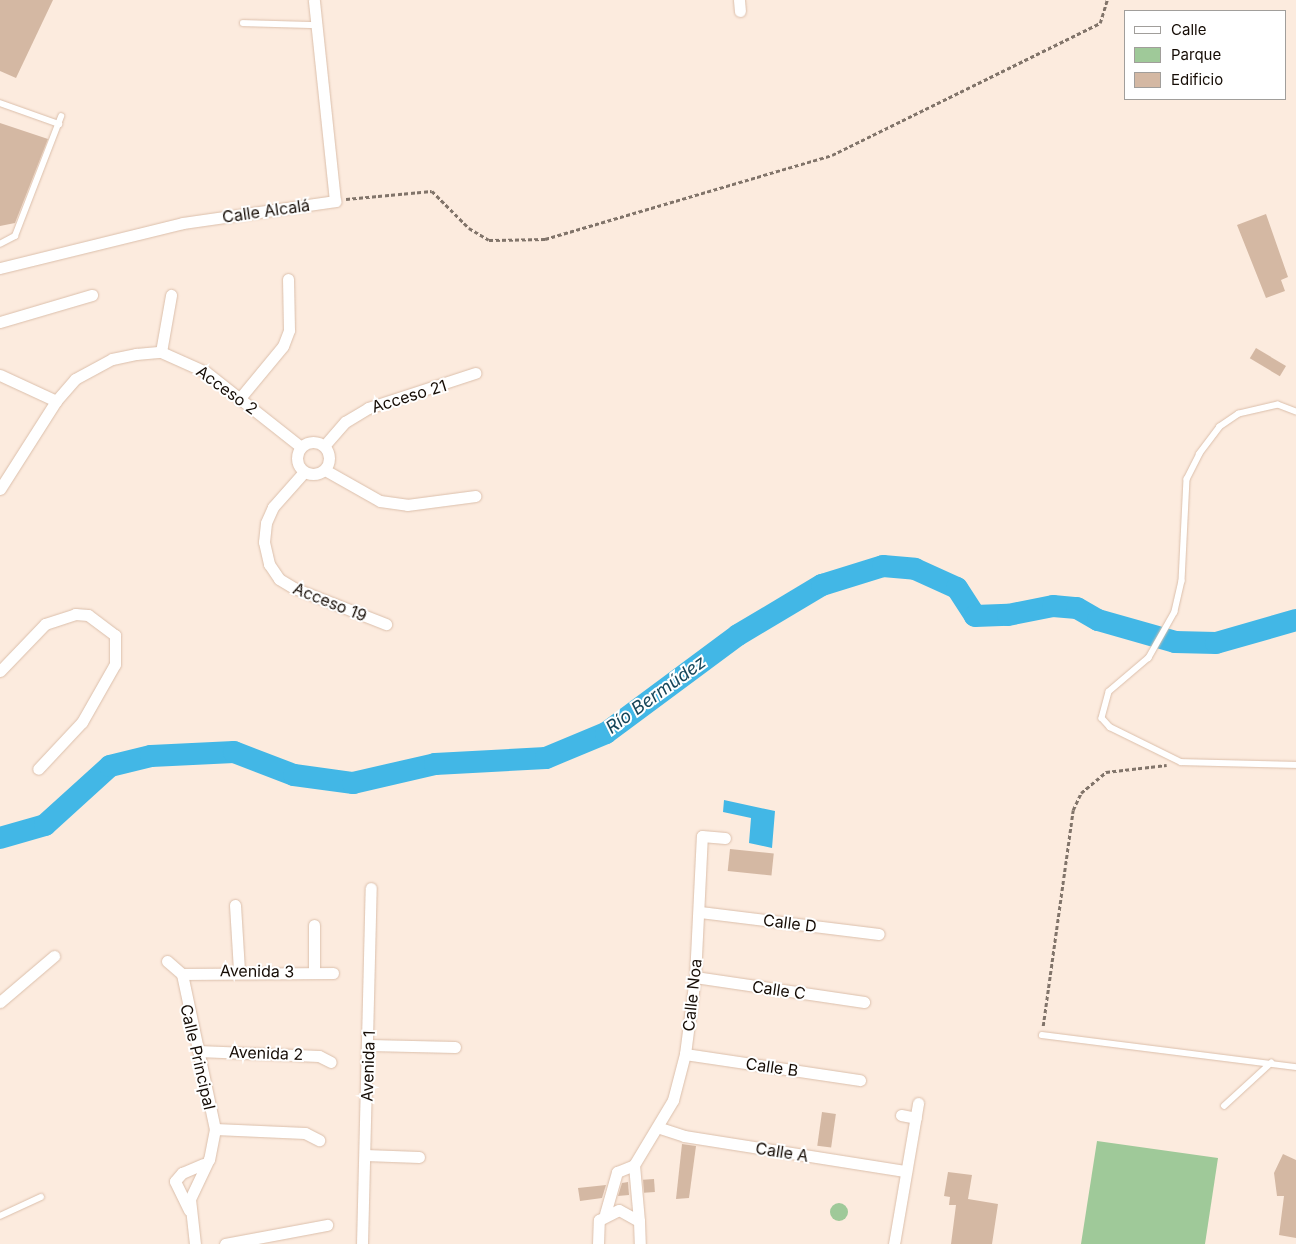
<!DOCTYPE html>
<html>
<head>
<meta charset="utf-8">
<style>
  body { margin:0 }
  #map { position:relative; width:1296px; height:1244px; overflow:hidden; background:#fcebde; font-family:Inter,sans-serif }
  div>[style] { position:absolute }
  .green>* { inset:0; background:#9fc999 }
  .round { border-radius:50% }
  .water>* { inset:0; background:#42b7e6 }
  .river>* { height:22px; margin:-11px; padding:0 11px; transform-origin:11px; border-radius:11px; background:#42b7e6 }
  .building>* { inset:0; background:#d4b8a3; transform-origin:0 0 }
  .path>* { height:2.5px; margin-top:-1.25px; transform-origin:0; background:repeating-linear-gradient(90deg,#81746a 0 4px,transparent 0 6.5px) }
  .roads { filter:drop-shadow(0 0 1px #dbbfab) drop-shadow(0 0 1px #dbbfab) }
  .lane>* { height:5.5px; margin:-2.75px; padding:0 2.75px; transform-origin:2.75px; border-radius:2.75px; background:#fff }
  .street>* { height:11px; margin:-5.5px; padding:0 5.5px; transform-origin:5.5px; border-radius:5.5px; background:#fff }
  .street>.ring { margin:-5.5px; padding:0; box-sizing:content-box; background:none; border:11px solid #fff; border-radius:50% }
  span { translate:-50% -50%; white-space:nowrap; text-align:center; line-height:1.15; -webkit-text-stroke:4px #fff; paint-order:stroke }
  .street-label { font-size:16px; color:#150c05 }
  .water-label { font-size:18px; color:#16465a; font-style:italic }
  .legend { position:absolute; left:1124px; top:10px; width:162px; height:90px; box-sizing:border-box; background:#fff; border:1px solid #a19e9b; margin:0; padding:6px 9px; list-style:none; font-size:15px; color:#150c05 }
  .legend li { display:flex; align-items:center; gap:10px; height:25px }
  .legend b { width:25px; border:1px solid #a19e9b }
</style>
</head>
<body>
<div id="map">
  <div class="green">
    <i style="clip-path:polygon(1097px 1141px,1218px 1158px,1205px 1244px,1081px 1244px)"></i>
    <i class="round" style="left:830px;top:1203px;width:18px;height:18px"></i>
  </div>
  <div class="water">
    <i style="clip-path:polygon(724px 800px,775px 811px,772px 848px,749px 843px,751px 818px,723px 812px)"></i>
  </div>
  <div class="river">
    <i style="left:0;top:838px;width:47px;rotate:-16.1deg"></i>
    <i style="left:45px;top:825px;width:88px;rotate:-42.2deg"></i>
    <i style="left:110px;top:766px;width:42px;rotate:-13.7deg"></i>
    <i style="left:151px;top:756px;width:83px;rotate:-2.8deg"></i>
    <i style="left:234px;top:752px;width:64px;rotate:21deg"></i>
    <i style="left:294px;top:775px;width:60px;rotate:7.7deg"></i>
    <i style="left:353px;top:783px;width:84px;rotate:-13deg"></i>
    <i style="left:435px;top:764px;width:111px;rotate:-3.1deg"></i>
    <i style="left:546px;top:758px;width:65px;rotate:-22.6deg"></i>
    <i style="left:606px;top:733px;width:164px;rotate:-36.6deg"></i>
    <i style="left:738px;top:635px;width:98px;rotate:-30.8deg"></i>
    <i style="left:822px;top:585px;width:64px;rotate:-17.3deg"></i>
    <i style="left:883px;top:566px;width:32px;rotate:5deg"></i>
    <i style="left:915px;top:569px;width:46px;rotate:24.3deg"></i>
    <i style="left:957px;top:588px;width:33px;rotate:57deg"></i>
    <i style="left:975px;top:616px;width:33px;rotate:-2deg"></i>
    <i style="left:1008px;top:615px;width:46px;rotate:-11.3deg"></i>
    <i style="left:1053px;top:606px;width:24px;rotate:5deg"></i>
    <i style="left:1077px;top:608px;width:24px;rotate:30deg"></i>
    <i style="left:1098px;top:620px;width:80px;rotate:15.9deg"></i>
    <i style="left:1175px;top:642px;width:41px;rotate:1.4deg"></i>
    <i style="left:1216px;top:643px;width:83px;rotate:-16deg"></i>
  </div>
  <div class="building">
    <i style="clip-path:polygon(0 0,53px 0,16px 78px,0 71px)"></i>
    <i style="clip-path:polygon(0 123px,48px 139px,15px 223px,0 226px)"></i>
    <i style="clip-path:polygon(1266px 214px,1288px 277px,1281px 280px,1285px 291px,1266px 298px,1237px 225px)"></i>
    <i style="left:1256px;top:348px;width:35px;height:12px;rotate:31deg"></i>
    <i style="left:730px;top:849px;width:44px;height:22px;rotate:6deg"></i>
    <i style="left:822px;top:1112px;width:14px;height:34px;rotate:8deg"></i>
    <i style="clip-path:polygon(682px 1144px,696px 1146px,689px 1198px,676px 1199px)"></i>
    <i style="clip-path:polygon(1283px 1154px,1296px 1160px,1296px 1238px,1279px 1235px,1284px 1196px,1277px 1196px,1274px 1173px)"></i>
    <i style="clip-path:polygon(948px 1172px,972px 1175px,968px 1199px,998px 1204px,992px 1244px,951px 1244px,956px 1205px,949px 1205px,950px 1197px,944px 1196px)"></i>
    <i style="left:654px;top:1179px;width:13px;height:11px;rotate:86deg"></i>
    <i style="clip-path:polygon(628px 1182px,629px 1195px,618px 1196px,622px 1183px)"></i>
    <i style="clip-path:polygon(606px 1185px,602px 1198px,580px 1201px,578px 1188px)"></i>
  </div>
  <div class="path">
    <i style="left:346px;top:199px;width:86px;rotate:-5.3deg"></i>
    <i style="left:432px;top:191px;width:52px;rotate:45deg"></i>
    <i style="left:469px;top:228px;width:23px;rotate:31deg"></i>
    <i style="left:489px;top:240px;width:56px;rotate:-1deg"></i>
    <i style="left:545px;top:239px;width:299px;rotate:-16.3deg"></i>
    <i style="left:832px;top:155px;width:299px;rotate:-26.2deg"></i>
    <i style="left:1100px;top:23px;width:24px;rotate:-73deg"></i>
    <i style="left:1043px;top:1026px;width:218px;rotate:-82.1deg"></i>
    <i style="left:1073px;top:810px;width:19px;rotate:-65deg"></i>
    <i style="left:1081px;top:793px;width:33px;rotate:-40deg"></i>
    <i style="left:1106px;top:772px;width:61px;rotate:-6.5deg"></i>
  </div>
  <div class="roads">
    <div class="lane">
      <i style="left:243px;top:23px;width:73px;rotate:1.6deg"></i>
      <i style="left:0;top:103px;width:63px;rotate:19.6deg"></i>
      <i style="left:0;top:244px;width:17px;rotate:-28deg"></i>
      <i style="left:15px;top:236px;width:128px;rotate:-68.9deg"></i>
      <i style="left:1296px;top:412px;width:19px;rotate:-159deg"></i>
      <i style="left:1278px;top:405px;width:40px;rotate:167deg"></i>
      <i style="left:1239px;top:414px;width:23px;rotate:146deg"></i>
      <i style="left:1220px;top:427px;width:34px;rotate:127deg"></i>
      <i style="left:1200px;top:454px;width:28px;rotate:117deg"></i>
      <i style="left:1187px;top:479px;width:102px;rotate:92.8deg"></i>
      <i style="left:1182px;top:581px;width:32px;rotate:103deg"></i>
      <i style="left:1175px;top:612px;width:53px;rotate:119.5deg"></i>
      <i style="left:1149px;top:658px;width:52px;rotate:139.6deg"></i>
      <i style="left:1109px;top:692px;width:27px;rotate:105deg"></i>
      <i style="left:1102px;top:718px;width:12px;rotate:48deg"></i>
      <i style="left:1110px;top:727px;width:79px;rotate:26.2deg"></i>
      <i style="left:1181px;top:762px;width:115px;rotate:1.5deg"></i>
      <i style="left:1042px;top:1035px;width:256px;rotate:7.2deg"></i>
      <i style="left:1224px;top:1106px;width:64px;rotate:-42.5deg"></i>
      <i style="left:0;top:1216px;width:45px;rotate:-24.9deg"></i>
    </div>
    <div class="street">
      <i style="left:739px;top:0;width:11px;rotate:85deg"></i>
      <i style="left:0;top:268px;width:188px;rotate:-13.8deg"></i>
      <i style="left:183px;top:223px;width:154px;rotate:-8.2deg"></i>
      <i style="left:335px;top:201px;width:202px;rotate:-96deg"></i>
      <i style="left:0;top:322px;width:96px;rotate:-16.4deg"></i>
      <i style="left:161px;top:352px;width:58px;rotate:-80deg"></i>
      <i style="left:0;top:375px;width:62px;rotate:24.9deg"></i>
      <i style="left:240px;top:398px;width:67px;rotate:-50.4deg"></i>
      <i style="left:283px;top:346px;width:17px;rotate:-69deg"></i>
      <i style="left:289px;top:330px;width:51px;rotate:-91.1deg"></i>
      <i class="ring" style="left:297px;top:442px;width:21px;height:21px"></i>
      <i style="left:324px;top:446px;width:32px;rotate:-49deg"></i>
      <i style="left:345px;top:422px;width:27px;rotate:-31deg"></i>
      <i style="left:368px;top:408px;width:113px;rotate:-18.1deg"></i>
      <i style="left:325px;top:470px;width:63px;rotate:29.4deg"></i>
      <i style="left:380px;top:501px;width:27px;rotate:8deg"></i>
      <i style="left:407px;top:505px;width:69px;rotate:-7.5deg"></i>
      <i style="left:304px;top:472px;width:47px;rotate:131.5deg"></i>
      <i style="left:273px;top:507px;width:17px;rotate:114deg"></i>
      <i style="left:266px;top:523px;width:19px;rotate:96deg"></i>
      <i style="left:264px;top:542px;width:23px;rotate:77deg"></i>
      <i style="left:269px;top:564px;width:18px;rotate:56deg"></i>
      <i style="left:279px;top:579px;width:17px;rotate:31deg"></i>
      <i style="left:294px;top:588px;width:99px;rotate:21.4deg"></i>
      <i style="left:0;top:489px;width:104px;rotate:-57.5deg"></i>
      <i style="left:56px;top:401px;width:29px;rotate:-49deg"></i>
      <i style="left:75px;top:379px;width:42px;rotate:-28.4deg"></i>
      <i style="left:112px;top:359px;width:25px;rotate:-12deg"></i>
      <i style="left:136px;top:354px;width:25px;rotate:-5deg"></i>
      <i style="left:161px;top:352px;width:49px;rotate:24deg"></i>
      <i style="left:206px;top:372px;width:121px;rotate:38.3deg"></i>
      <i style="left:0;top:671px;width:65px;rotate:-46.2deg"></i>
      <i style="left:45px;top:624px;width:32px;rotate:-18deg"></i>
      <i style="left:75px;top:614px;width:13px;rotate:4deg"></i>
      <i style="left:88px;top:615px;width:34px;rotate:37deg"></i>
      <i style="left:115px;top:635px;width:29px;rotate:90deg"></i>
      <i style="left:115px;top:664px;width:67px;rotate:119.6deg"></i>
      <i style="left:82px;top:722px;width:64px;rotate:133.1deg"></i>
      <i style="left:235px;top:905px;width:65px;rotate:86.5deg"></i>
      <i style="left:700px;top:912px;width:180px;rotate:7deg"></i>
      <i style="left:314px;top:925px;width:47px;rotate:90deg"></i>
      <i style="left:167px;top:961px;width:20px;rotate:41deg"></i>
      <i style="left:182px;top:974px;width:158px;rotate:78deg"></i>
      <i style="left:215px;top:1129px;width:31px;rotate:101deg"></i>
      <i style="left:209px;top:1159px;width:44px;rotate:115.4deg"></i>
      <i style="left:190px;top:1199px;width:45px;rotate:83.7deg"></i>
      <i style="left:182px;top:974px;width:151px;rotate:-0.4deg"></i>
      <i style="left:695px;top:977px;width:171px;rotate:8.4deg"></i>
      <i style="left:0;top:1002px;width:71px;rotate:-40.4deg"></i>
      <i style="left:369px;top:1045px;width:86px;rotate:1.3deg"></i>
      <i style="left:198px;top:1051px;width:121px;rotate:2.4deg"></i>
      <i style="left:319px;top:1056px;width:13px;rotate:27deg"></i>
      <i style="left:685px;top:1054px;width:177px;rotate:8.5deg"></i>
      <i style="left:901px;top:1115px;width:15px;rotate:11deg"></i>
      <i style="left:660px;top:1128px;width:25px;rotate:18deg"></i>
      <i style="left:684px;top:1136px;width:225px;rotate:9deg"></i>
      <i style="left:215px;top:1129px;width:90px;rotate:2.5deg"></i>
      <i style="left:305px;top:1133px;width:16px;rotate:27deg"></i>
      <i style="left:365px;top:1155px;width:54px;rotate:2.1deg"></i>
      <i style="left:634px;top:1165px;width:56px;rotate:84.9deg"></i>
      <i style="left:189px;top:1210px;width:32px;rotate:-116deg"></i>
      <i style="left:175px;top:1181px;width:11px;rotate:-49deg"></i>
      <i style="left:182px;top:1173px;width:23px;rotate:-23deg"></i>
      <i style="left:605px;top:1214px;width:44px;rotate:-74.1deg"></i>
      <i style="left:617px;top:1172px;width:18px;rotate:-22deg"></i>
      <i style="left:634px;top:1165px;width:76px;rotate:-59deg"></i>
      <i style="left:673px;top:1100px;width:48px;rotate:-75.4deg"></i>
      <i style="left:685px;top:1054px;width:78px;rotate:-82.6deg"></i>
      <i style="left:695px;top:977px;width:141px;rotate:-87.2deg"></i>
      <i style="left:702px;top:836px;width:23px;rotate:5deg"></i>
      <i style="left:225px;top:1244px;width:104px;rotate:-10.6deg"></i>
      <i style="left:362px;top:1244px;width:356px;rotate:-88.6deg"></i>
      <i style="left:598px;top:1244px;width:24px;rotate:-88deg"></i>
      <i style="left:599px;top:1220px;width:22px;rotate:-27deg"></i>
      <i style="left:619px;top:1210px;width:23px;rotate:29deg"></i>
      <i style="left:639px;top:1221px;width:23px;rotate:88deg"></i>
      <i style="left:894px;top:1244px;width:143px;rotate:-80.3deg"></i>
    </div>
  </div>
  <div class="street-label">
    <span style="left:266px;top:211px;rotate:-8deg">Calle Alcalá</span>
    <span style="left:227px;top:390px;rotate:36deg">Acceso 2</span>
    <span style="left:409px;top:396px;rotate:-17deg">Acceso 21</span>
    <span style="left:330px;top:602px;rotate:22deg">Acceso 19</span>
    <span style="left:790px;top:923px;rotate:7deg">Calle D</span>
    <span style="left:257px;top:971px;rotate:1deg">Avenida 3</span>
    <span style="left:779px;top:990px;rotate:8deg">Calle C</span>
    <span style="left:692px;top:995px;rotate:-84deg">Calle Noa</span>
    <span style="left:266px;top:1053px;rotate:2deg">Avenida 2</span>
    <span style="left:198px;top:1057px;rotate:77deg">Calle Principal</span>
    <span style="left:368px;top:1066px;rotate:-88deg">Avenida 1</span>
    <span style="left:772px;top:1067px;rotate:8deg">Calle B</span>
    <span style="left:782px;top:1152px;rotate:9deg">Calle A</span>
  </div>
  <div class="water-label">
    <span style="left:656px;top:695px;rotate:-36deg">Río Bermúdez</span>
  </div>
  <ul class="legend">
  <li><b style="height:6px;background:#fff"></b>Calle</li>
  <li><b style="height:14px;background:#9fc999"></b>Parque</li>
  <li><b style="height:14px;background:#d4b8a3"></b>Edificio</li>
  </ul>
</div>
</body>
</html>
